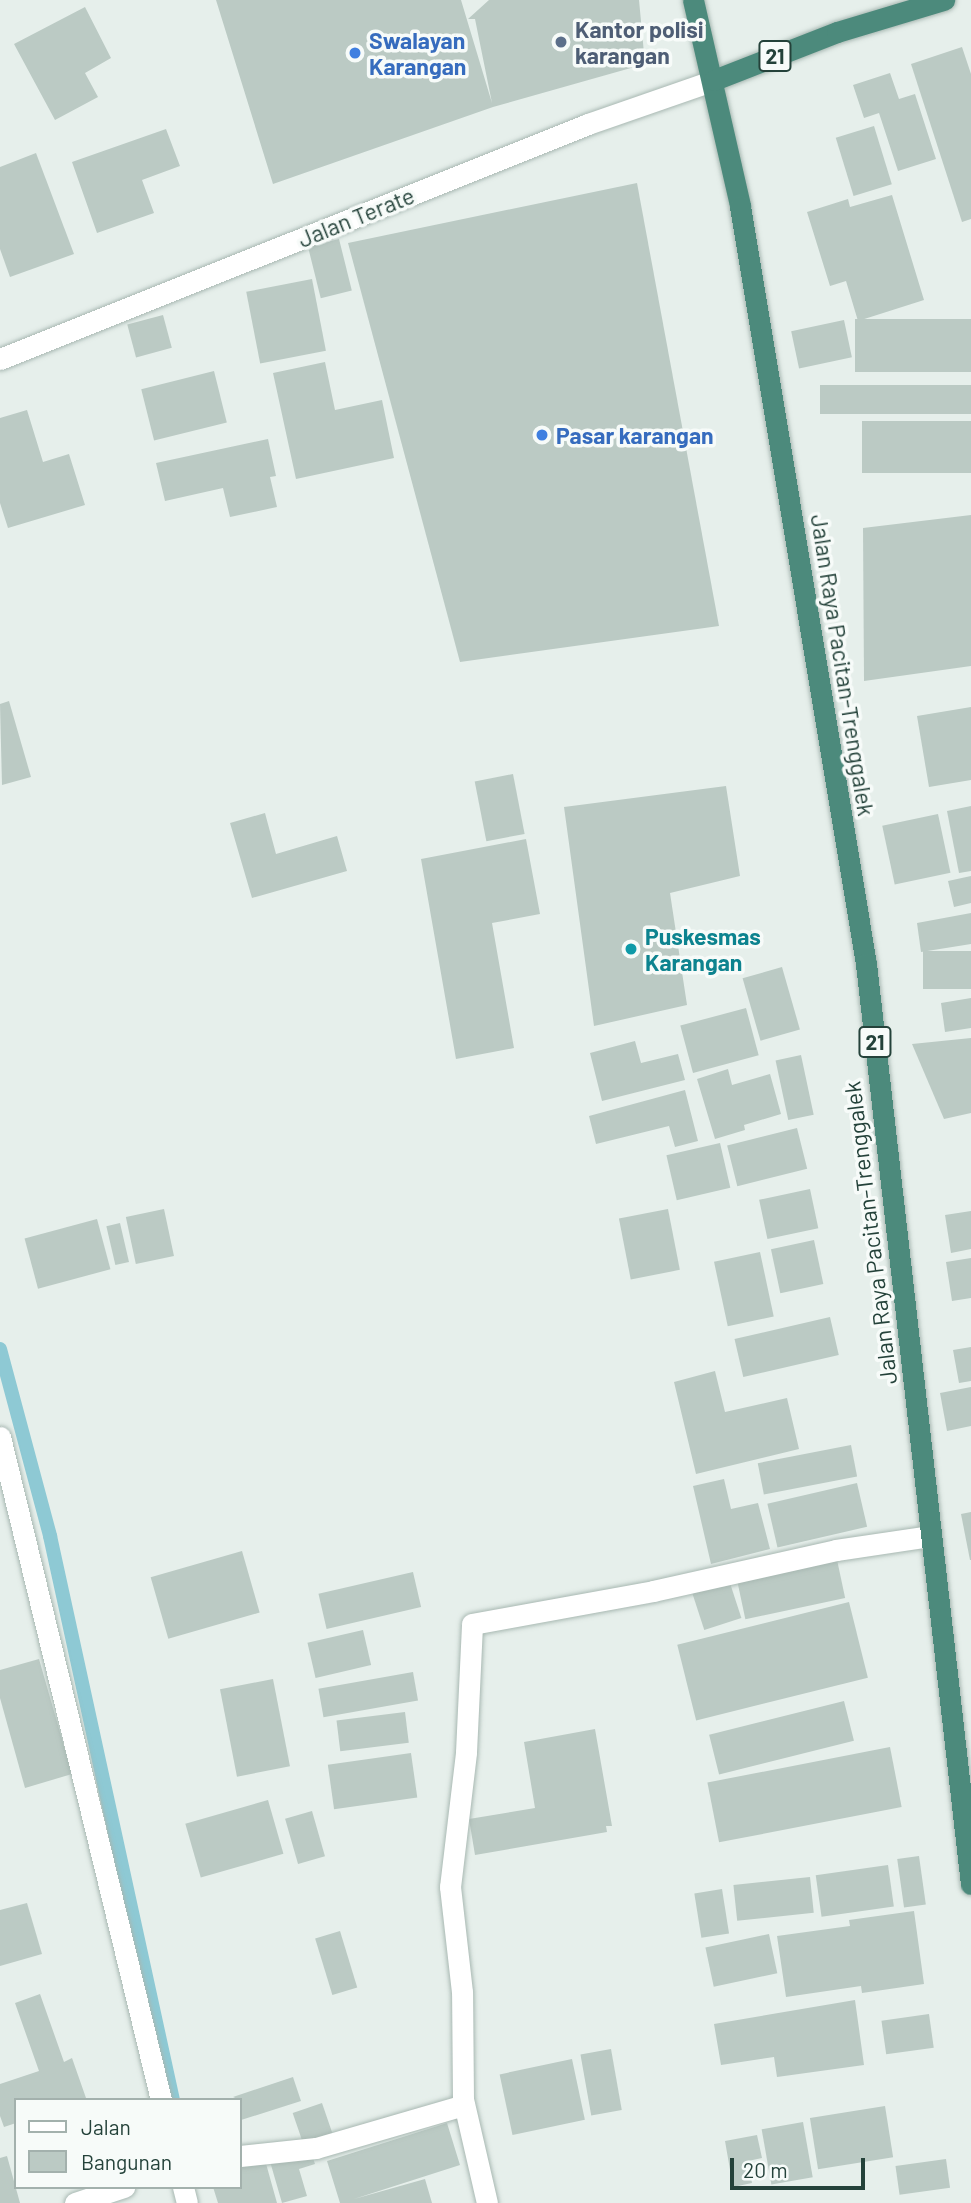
<!DOCTYPE html>
<html>
<head>
<meta charset="utf-8">
<style>
  body { margin:0 }
  #map { position:relative; width:971px; height:2203px; overflow:hidden; background:#e6efeb; font-family:Barlow,sans-serif }
  div>[style] { position:absolute }
  .stream>* { height:14px; margin:-7px; padding:0 7px; transform-origin:7px; border-radius:7px; background:#8ec9d4 }
  .building>* { inset:0; background:#bbcac4; transform-origin:0 0 }
  .roads { filter:drop-shadow(0 0 2px #a8b8b2) drop-shadow(0 0 2px #a8b8b2) }
  .minor>* { height:21px; margin:-10.5px; padding:0 10.5px; transform-origin:10.5px; border-radius:10.5px; background:#fff }
  .trunk>* { height:21px; margin:-10.5px; padding:0 10.5px; transform-origin:10.5px; border-radius:10.5px; background:#4c8a7c }
  .dots>* { width:19px; height:19px; translate:-50% -50%; box-sizing:border-box; border:4px solid #f7fbf9; border-radius:50% }
  span { translate:-50% -50%; white-space:nowrap; text-align:center; line-height:1.15; -webkit-text-stroke:7px #f7fbf9; paint-order:stroke }
  .shield-label span { padding:2px 5px; background:#f7fbf9; border:2px solid; border-radius:5px; -webkit-text-stroke-width:0 }
  .shield-label { font-size:21px; color:#24423a; font-weight:700 }
  .service-label { font-size:23px; color:#4e5e75; font-weight:700 }
  .left { translate:0 -50%; text-align:left }
  .shop-label { font-size:23px; color:#366cbe; font-weight:700 }
  .street-label { font-size:23px; color:#24423a }
  .culture-label { font-size:23px; color:#0d838f; font-weight:700 }
  .legend { position:absolute; left:14px; top:2098px; width:228px; height:91px; box-sizing:border-box; background:#f7fbf9; border:2px solid #a3b1ad; margin:0; padding:9px 12px; list-style:none; font-size:21px; color:#24423a }
  .legend li { display:flex; align-items:center; gap:14px; height:35px }
  .legend b { width:35px; border:2px solid #a3b1ad }
  .scale { position:absolute; left:730px; top:2158px; width:135px; height:32px; box-sizing:border-box; border:4px solid #24423a; border-top:0; padding-left:9px; font-size:21px; line-height:24px; white-space:nowrap; color:#24423a; -webkit-text-stroke:5px #f7fbf9; paint-order:stroke }
</style>
</head>
<body>
<div id="map">
  <div class="stream">
    <i style="left:0;top:1349px;width:194px;rotate:75deg"></i>
    <i style="left:50px;top:1536px;width:577px;rotate:77.7deg"></i>
  </div>
  <div class="building">
    <i style="clip-path:polygon(216px 0,461px 0,492px 103px,475px 19px,468px 19px,489px 0,639px 0,645px 64px,493px 107px,273px 184px)"></i>
    <i style="clip-path:polygon(85px 7px,111px 58px,85px 73px,98px 97px,55px 120px,14px 44px)"></i>
    <i style="clip-path:polygon(962px 47px,971px 74px,971px 219px,962px 222px,911px 64px)"></i>
    <i style="clip-path:polygon(890px 73px,899px 99px,915px 94px,936px 159px,898px 171px,879px 113px,864px 118px,853px 85px)"></i>
    <i style="left:874px;top:126px;width:61px;height:40px;rotate:73deg"></i>
    <i style="clip-path:polygon(166px 129px,180px 166px,142px 180px,154px 213px,97px 233px,72px 162px)"></i>
    <i style="clip-path:polygon(36px 153px,74px 254px,10px 277px,0 249px,0 167px)"></i>
    <i style="clip-path:polygon(637px 183px,719px 626px,460px 662px,348px 243px)"></i>
    <i style="clip-path:polygon(892px 195px,924px 300px,858px 321px,846px 281px,830px 286px,807px 212px,848px 199px,850px 207px)"></i>
    <i style="left:339px;top:239px;width:53px;height:32px;rotate:76deg"></i>
    <i style="left:312px;top:279px;width:73px;height:67px;rotate:79deg"></i>
    <i style="left:163px;top:315px;width:34px;height:37px;rotate:75deg"></i>
    <i style="left:971px;top:319px;width:53px;height:116px;rotate:90deg"></i>
    <i style="left:844px;top:320px;width:38px;height:54px;rotate:78deg"></i>
    <i style="clip-path:polygon(325px 362px,335px 410px,382px 400px,394px 458px,296px 479px,273px 373px)"></i>
    <i style="left:214px;top:371px;width:53px;height:75px;rotate:76deg"></i>
    <i style="left:971px;top:385px;width:29px;height:151px;rotate:90deg"></i>
    <i style="clip-path:polygon(27px 410px,43px 462px,69px 454px,85px 505px,8px 528px,0 503px,0 418px)"></i>
    <i style="left:971px;top:421px;width:52px;height:109px;rotate:90deg"></i>
    <i style="clip-path:polygon(268px 439px,276px 476px,270px 477px,277px 507px,230px 517px,223px 488px,165px 501px,156px 463px)"></i>
    <i style="clip-path:polygon(971px 515px,971px 666px,864px 681px,863px 528px)"></i>
    <i style="clip-path:polygon(9px 701px,31px 777px,2px 785px,0 704px)"></i>
    <i style="clip-path:polygon(971px 707px,971px 780px,929px 787px,917px 716px)"></i>
    <i style="left:513px;top:774px;width:61px;height:39px;rotate:79deg"></i>
    <i style="clip-path:polygon(726px 786px,740px 876px,670px 893px,687px 1005px,594px 1026px,564px 807px)"></i>
    <i style="clip-path:polygon(971px 806px,971px 871px,959px 873px,947px 811px)"></i>
    <i style="clip-path:polygon(265px 813px,276px 854px,337px 836px,347px 871px,252px 898px,230px 823px)"></i>
    <i style="left:938px;top:814px;width:60px;height:57px;rotate:78deg"></i>
    <i style="clip-path:polygon(526px 839px,540px 914px,492px 923px,514px 1048px,456px 1059px,421px 859px)"></i>
    <i style="clip-path:polygon(971px 876px,971px 903px,954px 907px,948px 881px)"></i>
    <i style="clip-path:polygon(971px 913px,971px 944px,921px 952px,917px 923px)"></i>
    <i style="left:971px;top:951px;width:38px;height:48px;rotate:90deg"></i>
    <i style="left:782px;top:967px;width:65px;height:41px;rotate:74deg"></i>
    <i style="clip-path:polygon(971px 998px,971px 1028px,945px 1032px,941px 1003px)"></i>
    <i style="left:746px;top:1008px;width:49px;height:68px;rotate:75deg"></i>
    <i style="clip-path:polygon(971px 1038px,971px 1113px,944px 1119px,912px 1044px)"></i>
    <i style="clip-path:polygon(635px 1041px,641px 1063px,678px 1054px,685px 1080px,602px 1101px,590px 1053px)"></i>
    <i style="left:801px;top:1055px;width:61px;height:26px;rotate:78deg"></i>
    <i style="clip-path:polygon(728px 1069px,732px 1085px,770px 1074px,781px 1114px,744px 1125px,745px 1130px,715px 1139px,697px 1079px)"></i>
    <i style="clip-path:polygon(685px 1090px,698px 1141px,675px 1147px,669px 1126px,596px 1144px,589px 1116px)"></i>
    <i style="left:797px;top:1128px;width:42px;height:72px;rotate:76deg"></i>
    <i style="left:720px;top:1143px;width:46px;height:55px;rotate:77deg"></i>
    <i style="left:810px;top:1189px;width:40px;height:52px;rotate:78deg"></i>
    <i style="left:164px;top:1209px;width:48px;height:39px;rotate:78deg"></i>
    <i style="left:668px;top:1209px;width:62px;height:50px;rotate:79deg"></i>
    <i style="clip-path:polygon(971px 1211px,971px 1249px,951px 1253px,945px 1215px)"></i>
    <i style="left:97px;top:1219px;width:52px;height:75px;rotate:75deg"></i>
    <i style="left:120px;top:1223px;width:40px;height:14px;rotate:77deg"></i>
    <i style="left:814px;top:1240px;width:45px;height:44px;rotate:78deg"></i>
    <i style="left:760px;top:1252px;width:66px;height:47px;rotate:78deg"></i>
    <i style="clip-path:polygon(971px 1258px,971px 1298px,952px 1301px,946px 1262px)"></i>
    <i style="left:830px;top:1317px;width:39px;height:98px;rotate:77deg"></i>
    <i style="clip-path:polygon(971px 1347px,971px 1381px,959px 1383px,953px 1350px)"></i>
    <i style="clip-path:polygon(715px 1371px,725px 1412px,787px 1398px,799px 1449px,696px 1474px,674px 1382px)"></i>
    <i style="clip-path:polygon(971px 1387px,971px 1426px,947px 1431px,940px 1393px)"></i>
    <i style="left:851px;top:1445px;width:32px;height:95px;rotate:79deg"></i>
    <i style="clip-path:polygon(724px 1479px,731px 1509px,758px 1503px,770px 1549px,711px 1564px,693px 1486px)"></i>
    <i style="left:857px;top:1483px;width:45px;height:92px;rotate:77deg"></i>
    <i style="clip-path:polygon(971px 1512px,971px 1560px,970px 1560px,961px 1514px)"></i>
    <i style="left:242px;top:1551px;width:64px;height:95px;rotate:74deg"></i>
    <i style="left:836px;top:1555px;width:44px;height:102px;rotate:78deg"></i>
    <i style="left:413px;top:1572px;width:36px;height:97px;rotate:77deg"></i>
    <i style="left:729px;top:1580px;width:40px;height:39px;rotate:72deg"></i>
    <i style="left:849px;top:1602px;width:78px;height:177px;rotate:76deg"></i>
    <i style="left:363px;top:1630px;width:36px;height:57px;rotate:77deg"></i>
    <i style="clip-path:polygon(39px 1659px,72px 1774px,25px 1788px,0 1698px,0 1670px)"></i>
    <i style="left:413px;top:1672px;width:29px;height:96px;rotate:80deg"></i>
    <i style="left:273px;top:1679px;width:89px;height:54px;rotate:79deg"></i>
    <i style="left:844px;top:1701px;width:41px;height:139px;rotate:76deg"></i>
    <i style="left:405px;top:1712px;width:31px;height:69px;rotate:83deg"></i>
    <i style="clip-path:polygon(595px 1729px,612px 1826px,606px 1826px,607px 1832px,475px 1855px,469px 1819px,535px 1808px,524px 1742px)"></i>
    <i style="left:890px;top:1747px;width:61px;height:186px;rotate:79deg"></i>
    <i style="left:411px;top:1753px;width:45px;height:84px;rotate:82deg"></i>
    <i style="left:268px;top:1800px;width:56px;height:86px;rotate:74deg"></i>
    <i style="left:312px;top:1811px;width:47px;height:28px;rotate:74deg"></i>
    <i style="left:919px;top:1856px;width:49px;height:22px;rotate:82deg"></i>
    <i style="left:888px;top:1865px;width:42px;height:73px;rotate:82deg"></i>
    <i style="left:810px;top:1877px;width:36px;height:77px;rotate:84deg"></i>
    <i style="left:722px;top:1889px;width:45px;height:28px;rotate:81deg"></i>
    <i style="clip-path:polygon(27px 1903px,42px 1954px,0 1966px,0 1910px)"></i>
    <i style="clip-path:polygon(914px 1911px,924px 1984px,862px 1993px,861px 1986px,786px 1997px,777px 1936px,850px 1926px,849px 1920px)"></i>
    <i style="left:340px;top:1931px;width:59px;height:26px;rotate:73deg"></i>
    <i style="left:769px;top:1934px;width:40px;height:65px;rotate:78deg"></i>
    <i style="clip-path:polygon(40px 1994px,64px 2062px,72px 2058px,86px 2098px,16px 2100px,16px 2123px,4px 2127px,0 2116px,0 2084px,39px 2071px,15px 2003px)"></i>
    <i style="clip-path:polygon(855px 2000px,864px 2065px,777px 2077px,774px 2057px,721px 2065px,714px 2024px)"></i>
    <i style="left:929px;top:2014px;width:34px;height:48px;rotate:82deg"></i>
    <i style="left:611px;top:2049px;width:62px;height:31px;rotate:80deg"></i>
    <i style="left:572px;top:2059px;width:62px;height:74px;rotate:78deg"></i>
    <i style="clip-path:polygon(293px 2077px,301px 2101px,241px 2120px,240px 2100px,233px 2097px)"></i>
    <i style="left:322px;top:2103px;width:34px;height:31px;rotate:71deg"></i>
    <i style="left:885px;top:2106px;width:52px;height:76px;rotate:81deg"></i>
    <i style="left:803px;top:2122px;width:56px;height:42px;rotate:80deg"></i>
    <i style="clip-path:polygon(447px 2123px,460px 2165px,354px 2199px,425px 2179px,432px 2203px,340px 2203px,327px 2161px)"></i>
    <i style="clip-path:polygon(757px 2135px,762px 2158px,748px 2161px,752px 2183px,733px 2187px,725px 2141px)"></i>
    <i style="clip-path:polygon(309px 2146px,315px 2164px,299px 2169px,307px 2196px,282px 2203px,269px 2158px)"></i>
    <i style="clip-path:polygon(7px 2156px,20px 2203px,0 2203px,0 2158px)"></i>
    <i style="left:946px;top:2159px;width:29px;height:51px;rotate:82deg"></i>
    <i style="clip-path:polygon(265px 2160px,277px 2203px,218px 2203px,213px 2187px,240px 2187px,240px 2167px)"></i>
  </div>
  <div class="roads">
    <div class="minor">
      <i style="left:0;top:359px;width:633px;rotate:-21.78deg"></i>
      <i style="left:588px;top:124px;width:133px;rotate:-19.2deg"></i>
      <i style="left:0;top:1437px;width:682px;rotate:76.35deg"></i>
      <i style="left:240px;top:2156px;width:76px;rotate:-6deg"></i>
      <i style="left:316px;top:2148px;width:154px;rotate:-16.2deg"></i>
      <i style="left:183px;top:2187px;width:16px;rotate:76deg"></i>
      <i style="left:75px;top:2203px;width:52px;rotate:-18.1deg"></i>
      <i style="left:487px;top:2203px;width:107px;rotate:-103deg"></i>
      <i style="left:463px;top:2099px;width:107px;rotate:-90.5deg"></i>
      <i style="left:462px;top:1992px;width:106px;rotate:-96.5deg"></i>
      <i style="left:450px;top:1887px;width:136px;rotate:-83.2deg"></i>
      <i style="left:466px;top:1752px;width:128px;rotate:-87.3deg"></i>
      <i style="left:472px;top:1624px;width:184px;rotate:-10.3deg"></i>
      <i style="left:653px;top:1591px;width:188px;rotate:-12.6deg"></i>
      <i style="left:836px;top:1550px;width:96px;rotate:-8.4deg"></i>
    </div>
    <div class="trunk">
      <i style="left:693px;top:0;width:211px;rotate:77.1deg"></i>
      <i style="left:740px;top:206px;width:768px;rotate:80.56deg"></i>
      <i style="left:866px;top:964px;width:926px;rotate:83.49deg"></i>
      <i style="left:714px;top:80px;width:132px;rotate:-21.3deg"></i>
      <i style="left:837px;top:32px;width:112px;rotate:-16.7deg"></i>
    </div>
  </div>
  <div class="dots">
    <i style="left:561px;top:42px;background:#5c6f8a"></i>
    <i style="left:355px;top:53px;background:#3f7fe0"></i>
    <i style="left:542px;top:435px;background:#3f7fe0"></i>
    <i style="left:631px;top:949px;background:#0f9aa8"></i>
  </div>
  <div class="shield-label">
    <span style="left:775px;top:56px">21</span>
    <span style="left:875px;top:1042px">21</span>
  </div>
  <div class="service-label">
    <span class="left" style="left:575px;top:42px">Kantor polisi<br>karangan</span>
  </div>
  <div class="shop-label">
    <span class="left" style="left:369px;top:53px">Swalayan<br>Karangan</span>
    <span class="left" style="left:556px;top:435px">Pasar karangan</span>
  </div>
  <div class="street-label">
    <span style="left:356px;top:217px;rotate:-22deg">Jalan Terate</span>
    <span style="left:843px;top:665px;rotate:81deg">Jalan Raya Pacitan-Trenggalek</span>
    <span style="left:870px;top:1233px;rotate:-97deg">Jalan Raya Pacitan-Trenggalek</span>
  </div>
  <div class="culture-label">
    <span class="left" style="left:645px;top:949px">Puskesmas<br>Karangan</span>
  </div>
  <ul class="legend">
  <li><b style="height:9px;background:#fff"></b>Jalan</li>
  <li><b style="height:19px;background:#bbcac4"></b>Bangunan</li>
  </ul>
  <div class="scale">20 m</div>
</div>
</body>
</html>
